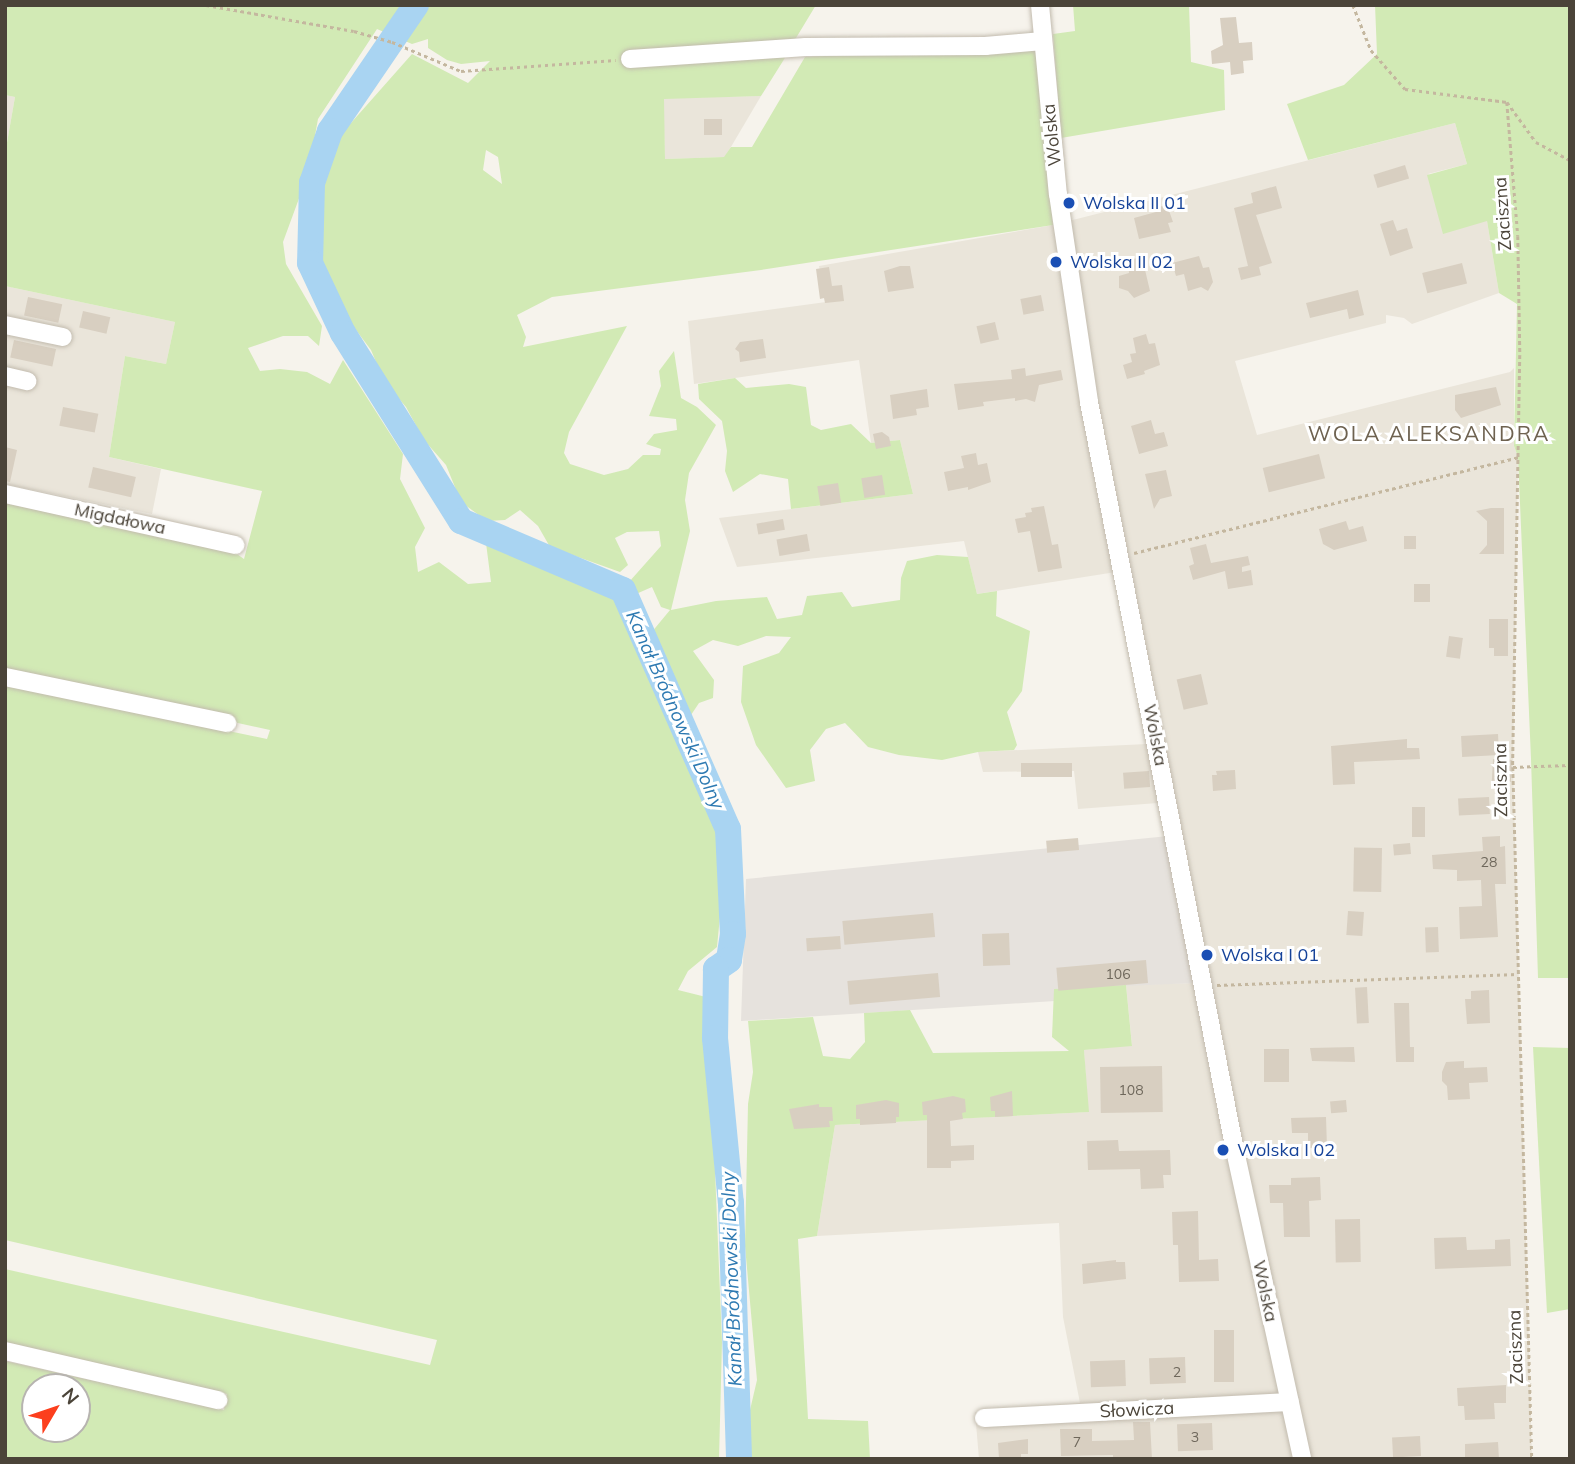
<!DOCTYPE html>
<html>
<head>
<meta charset="utf-8">
<style>
  body { margin:0 }
  #map { position:relative; width:1575px; height:1464px; overflow:hidden; background:#f6f3ec; font-family:Mulish,sans-serif }
  div>[style] { position:absolute }
  .residential>* { inset:0; background:#eae5da }
  .industrial>* { inset:0; background:#e6e2dd }
  .green>* { inset:0; background:#d2eab5 }
  .river>* { height:26px; margin:-13px; padding:0 13px; transform-origin:13px; border-radius:13px; background:#a9d4f2 }
  .building>* { inset:0; background:#d8cfc1; transform-origin:0 0 }
  .path>* { height:2.5px; margin-top:-1.25px; transform-origin:0; background:repeating-linear-gradient(90deg,#c4b79f 0 3.5px,transparent 0 7px) }
  .roads { filter:drop-shadow(0 0 2px #c2bbae) drop-shadow(0 0 2px #c2bbae) }
  .minor>* { height:18px; margin:-9px; padding:0 9px; transform-origin:9px; border-radius:9px; background:#fff }
  .dots>* { width:19px; height:19px; translate:-50% -50%; box-sizing:border-box; border:4px solid #fff; border-radius:50% }
  span { translate:-50% -50%; white-space:nowrap; text-align:center; line-height:1.15; -webkit-text-stroke:6px #fff; paint-order:stroke }
  .number-label { font-size:14px; color:#6e675b }
  .number-label span { -webkit-text-stroke-width:0 }
  .street-label { font-size:18px; color:#4b4439 }
  .transit-label { font-size:18px; color:#164399 }
  .left { translate:0 -50%; text-align:left }
  .water-label { font-size:19px; color:#2e7ab2; font-style:italic }
  .quarter-label { font-size:21px; color:#6e6250; letter-spacing:2px }
  .frame { position:absolute; inset:0; border:7px solid #4b4439; pointer-events:none }
  .north { position:absolute; left:21px; top:1373px; width:70px; height:70px; box-sizing:border-box; background:#fff; border:2px solid #b7b4b0; border-radius:50%; rotate:51deg; font-size:19px; font-weight:700; line-height:28px; text-align:center; color:#4b4439 }
  .north::after { content:''; display:block; margin:auto; width:24px; height:32px; background:#fc3f1d; clip-path:polygon(50% 0,100% 100%,50% 72%,0 100%) }
</style>
</head>
<body>
<div id="map">
  <div class="residential">
    <i style="clip-path:polygon(5px 95px,15px 97px,5px 154px)"></i>
    <i style="clip-path:polygon(761px 96px,725px 157px,665px 159px,663px 98px)"></i>
    <i style="clip-path:polygon(1455px 123px,1467px 164px,1428px 174px,1487px 221px,1499px 293px,1412px 324px,1404px 318px,1386px 315px,1386px 323px,1235px 361px,1257px 435px,1510px 372px,1514px 368px,1514px 446px,1518px 457px,1513px 767px,1532px 1459px,979px 1459px,975px 1412px,1080px 1403px,1063px 1317px,1059px 1223px,817px 1236px,835px 1125px,1088px 1112px,1084px 1050px,1132px 1045px,1126px 985px,1196px 983px,1168px 836px,1158px 803px,1078px 809px,1074px 771px,983px 772px,978px 752px,1147px 744px,1116px 572px,977px 594px,964px 541px,737px 567px,719px 518px,913px 494px,900px 440px,871px 443px,859px 360px,694px 384px,688px 321px,826px 302px,819px 266px,1053px 225px)"></i>
    <i style="clip-path:polygon(5px 286px,175px 322px,166px 364px,125px 356px,109px 457px,161px 469px,152px 514px,5px 484px)"></i>
  </div>
  <div class="industrial">
    <i style="clip-path:polygon(1168px 836px,1196px 983px,1055px 989px,1055px 1001px,741px 1021px,746px 879px)"></i>
  </div>
  <div class="green">
    <i style="clip-path:polygon(evenodd,5px 5px,816px 5px,793px 43px,626px 51px,626px 64px,788px 53px,761px 96px,664px 99px,665px 159px,724px 157px,731px 147px,752px 147px,805px 57px,1035px 45px,1053px 225px,761px 270px,552px 297px,517px 315px,526px 337px,523px 347px,627px 326px,569px 432px,564px 453px,570px 464px,604px 475px,628px 469px,643px 455px,660px 455px,661px 449px,646px 444px,654px 434px,677px 430px,676px 419px,649px 416px,661px 386px,659px 371px,674px 351px,681px 398px,697px 407px,716px 425px,689px 473px,685px 500px,690px 531px,671px 610px,716px 601px,767px 597px,777px 619px,802px 615px,807px 596px,842px 592px,852px 607px,900px 600px,901px 578px,907px 561px,937px 555px,968px 557px,977px 594px,997px 591px,996px 616px,1030px 631px,1022px 691px,1007px 712px,1017px 745px,1014px 750px,978px 752px,942px 760px,899px 755px,868px 747px,845px 723px,826px 729px,810px 750px,815px 781px,786px 788px,756px 745px,741px 702px,743px 666px,779px 653px,791px 637px,766px 636px,738px 646px,713px 640px,693px 651px,714px 680px,713px 698px,699px 703px,691px 715px,651px 633px,670px 610px,661px 607px,652px 587px,636px 594px,629px 582px,661px 546px,659px 531px,627px 532px,615px 538px,628px 565px,620px 572px,550px 547px,538px 526px,520px 510px,505px 520px,487px 521px,461px 502px,446px 465px,424px 440px,406px 407px,384px 381px,371px 350px,350px 322px,313px 294px,301px 259px,301px 235px,343px 132px,412px 54px,468px 83px,490px 61px,461px 64px,447px 60px,428px 48px,428px 39px,412px 44px,377px 29px,318px 119px,308px 174px,283px 242px,286px 264px,322px 326px,319px 346px,308px 336px,283px 336px,248px 348px,260px 371px,280px 369px,307px 372px,330px 384px,343px 360px,403px 454px,400px 479px,425px 528px,415px 547px,418px 572px,439px 562px,468px 584px,491px 582px,486px 543px,615px 597px,719px 827px,723px 885px,717px 947px,688px 971px,678px 990px,706px 997px,705px 1065px,713px 1121px,722px 1342px,719px 1459px,5px 1459px,5px 1361px,224px 1410px,227px 1394px,5px 1342px,5px 1269px,430px 1365px,437px 1340px,5px 1240px,5px 684px,267px 739px,270px 730px,5px 672px,5px 503px,234px 552px,244px 559px,262px 491px,109px 457px,125px 356px,166px 364px,175px 322px,5px 286px,5px 154px,15px 97px,5px 95px,5px 5px,486px 150px,498px 157px,502px 184px,483px 170px,486px 150px,5px 5px,35px 1387px,77px 1387px,77px 1429px,35px 1429px,35px 1387px)"></i>
    <i style="clip-path:polygon(1073px 5px,1189px 5px,1191px 62px,1224px 70px,1225px 110px,1061px 138px,1053px 34px,1075px 31px)"></i>
    <i style="clip-path:polygon(1375px 5px,1570px 5px,1570px 978px,1538px 978px,1531px 759px,1518px 457px,1514px 446px,1517px 304px,1499px 293px,1487px 221px,1443px 234px,1427px 175px,1467px 164px,1455px 123px,1308px 160px,1287px 104px,1344px 85px,1377px 54px)"></i>
    <i style="clip-path:polygon(735px 378px,746px 388px,789px 384px,806px 387px,811px 425px,821px 430px,851px 424px,871px 443px,900px 440px,913px 494px,791px 509px,788px 479px,760px 474px,733px 492px,725px 471px,727px 451px,722px 421px,699px 399px,698px 384px)"></i>
    <i style="clip-path:polygon(1126px 985px,1132px 1046px,1084px 1050px,1089px 1112px,835px 1125px,817px 1236px,798px 1239px,808px 1419px,868px 1421px,870px 1459px,748px 1459px,750px 1410px,757px 1380px,745px 1246px,748px 1104px,753px 1072px,748px 1021px,813px 1017px,823px 1056px,850px 1059px,865px 1042px,864px 1013px,910px 1010px,933px 1053px,1069px 1051px,1052px 1037px,1054px 989px)"></i>
    <i style="clip-path:polygon(1533px 1047px,1570px 1048px,1570px 1309px,1547px 1313px)"></i>
  </div>
  <div class="river">
    <i style="left:416px;top:5px;width:153px;rotate:124.3deg"></i>
    <i style="left:330px;top:131px;width:55px;rotate:109.1deg"></i>
    <i style="left:312px;top:183px;width:80px;rotate:91.4deg"></i>
    <i style="left:310px;top:263px;width:77px;rotate:64.8deg"></i>
    <i style="left:343px;top:333px;width:222px;rotate:57.9deg"></i>
    <i style="left:461px;top:521px;width:176px;rotate:23.1deg"></i>
    <i style="left:623px;top:590px;width:261px;rotate:66.3deg"></i>
    <i style="left:728px;top:829px;width:105px;rotate:87.3deg"></i>
    <i style="left:733px;top:934px;width:26px;rotate:99deg"></i>
    <i style="left:729px;top:960px;width:16px;rotate:145deg"></i>
    <i style="left:716px;top:969px;width:69px;rotate:90.8deg"></i>
    <i style="left:715px;top:1038px;width:166px;rotate:84.5deg"></i>
    <i style="left:731px;top:1203px;width:256px;rotate:88.2deg"></i>
  </div>
  <div class="building">
    <i style="clip-path:polygon(1236px 17px,1239px 43px,1252px 42px,1253px 60px,1243px 61px,1244px 73px,1231px 75px,1230px 62px,1212px 64px,1211px 51px,1223px 45px,1220px 18px)"></i>
    <i style="left:722px;top:119px;width:16px;height:18px;rotate:90deg"></i>
    <i style="left:1405px;top:165px;width:14px;height:33px;rotate:73deg"></i>
    <i style="clip-path:polygon(1276px 186px,1282px 208px,1256px 215px,1272px 263px,1259px 267px,1261px 275px,1241px 280px,1238px 268px,1248px 266px,1234px 208px,1253px 203px,1251px 193px)"></i>
    <i style="clip-path:polygon(1167px 205px,1173px 222px,1168px 223px,1171px 232px,1139px 239px,1134px 218px,1156px 212px,1154px 208px)"></i>
    <i style="clip-path:polygon(1393px 220px,1397px 231px,1407px 228px,1413px 248px,1390px 256px,1380px 224px)"></i>
    <i style="clip-path:polygon(1199px 256px,1203px 268px,1209px 267px,1213px 282px,1208px 291px,1201px 287px,1188px 291px,1184px 274px,1176px 276px,1172px 263px)"></i>
    <i style="clip-path:polygon(1142px 257px,1150px 291px,1134px 298px,1128px 291px,1119px 288px,1119px 276px,1129px 273px,1128px 260px)"></i>
    <i style="left:1462px;top:263px;width:21px;height:41px;rotate:76deg"></i>
    <i style="clip-path:polygon(900px 266px,910px 266px,914px 288px,888px 292px,884px 271px)"></i>
    <i style="clip-path:polygon(829px 267px,832px 286px,842px 285px,844px 301px,825px 303px,824px 298px,820px 299px,816px 269px)"></i>
    <i style="clip-path:polygon(1358px 290px,1364px 315px,1349px 319px,1347px 309px,1310px 318px,1306px 303px)"></i>
    <i style="left:1041px;top:295px;width:16px;height:21px;rotate:79deg"></i>
    <i style="left:28px;top:297px;width:35px;height:19px;rotate:12deg"></i>
    <i style="left:83px;top:311px;width:28px;height:17px;rotate:13deg"></i>
    <i style="left:995px;top:322px;width:18px;height:19px;rotate:77deg"></i>
    <i style="clip-path:polygon(1146px 334px,1149px 344px,1155px 343px,1160px 365px,1144px 371px,1145px 374px,1127px 379px,1123px 365px,1132px 362px,1130px 354px,1136px 353px,1133px 338px)"></i>
    <i style="clip-path:polygon(763px 339px,766px 358px,740px 362px,739px 352px,735px 349px,740px 342px)"></i>
    <i style="left:14px;top:340px;width:43px;height:18px;rotate:12deg"></i>
    <i style="clip-path:polygon(1025px 368px,1026px 376px,1061px 370px,1063px 380px,1039px 385px,1035px 402px,1026px 399px,1015px 401px,1015px 398px,983px 402px,984px 406px,958px 410px,954px 384px,1012px 379px,1011px 370px)"></i>
    <i style="clip-path:polygon(1496px 387px,1501px 405px,1461px 418px,1455px 410px,1455px 395px)"></i>
    <i style="clip-path:polygon(927px 389px,929px 407px,916px 409px,917px 415px,893px 419px,890px 395px)"></i>
    <i style="left:63px;top:407px;width:36px;height:19px;rotate:11deg"></i>
    <i style="clip-path:polygon(1151px 420px,1155px 434px,1164px 432px,1168px 446px,1139px 454px,1131px 426px)"></i>
    <i style="clip-path:polygon(882px 432px,889px 437px,891px 446px,876px 449px,873px 434px)"></i>
    <i style="clip-path:polygon(5px 447px,17px 450px,10px 482px,5px 481px)"></i>
    <i style="clip-path:polygon(976px 453px,978px 465px,987px 463px,991px 482px,968px 490px,968px 487px,948px 491px,944px 472px,964px 468px,961px 456px)"></i>
    <i style="left:1319px;top:454px;width:25px;height:58px;rotate:76deg"></i>
    <i style="left:93px;top:467px;width:44px;height:21px;rotate:13deg"></i>
    <i style="clip-path:polygon(1166px 470px,1172px 496px,1160px 499px,1154px 509px,1145px 474px)"></i>
    <i style="left:882px;top:475px;width:20px;height:21px;rotate:81deg"></i>
    <i style="left:838px;top:483px;width:20px;height:21px;rotate:81deg"></i>
    <i style="clip-path:polygon(1044px 506px,1052px 545px,1058px 544px,1062px 568px,1038px 572px,1030px 531px,1018px 533px,1015px 519px,1026px 517px,1025px 513px,1032px 512px,1031px 508px)"></i>
    <i style="clip-path:polygon(1491px 508px,1504px 508px,1504px 554px,1479px 554px,1487px 545px,1487px 521px,1476px 511px)"></i>
    <i style="left:783px;top:519px;width:11px;height:27px;rotate:80deg"></i>
    <i style="clip-path:polygon(1346px 521px,1349px 530px,1363px 526px,1367px 541px,1334px 550px,1323px 544px,1319px 529px)"></i>
    <i style="left:807px;top:534px;width:17px;height:31px;rotate:80deg"></i>
    <i style="left:1404px;top:536px;width:12px;height:13px"></i>
    <i style="clip-path:polygon(1206px 544px,1211px 563px,1248px 556px,1250px 565px,1242px 567px,1242px 572px,1251px 570px,1253px 585px,1228px 589px,1225px 571px,1193px 580px,1189px 566px,1194px 564px,1190px 548px)"></i>
    <i style="left:1414px;top:584px;width:16px;height:18px"></i>
    <i style="clip-path:polygon(1489px 619px,1508px 619px,1508px 656px,1494px 656px,1494px 648px,1489px 648px)"></i>
    <i style="left:1449px;top:636px;width:14px;height:21px;rotate:8deg"></i>
    <i style="left:1201px;top:674px;width:31px;height:25px;rotate:77deg"></i>
    <i style="left:1498px;top:734px;width:21px;height:37px;rotate:87deg"></i>
    <i style="clip-path:polygon(1407px 739px,1407px 748px,1419px 748px,1420px 759px,1354px 762px,1355px 784px,1333px 785px,1331px 746px)"></i>
    <i style="left:1493px;top:759px;width:19px;height:22px;rotate:3deg"></i>
    <i style="left:1072px;top:763px;width:14px;height:51px;rotate:90deg"></i>
    <i style="clip-path:polygon(1235px 770px,1236px 789px,1213px 791px,1212px 775px,1217px 775px,1216px 771px)"></i>
    <i style="left:1149px;top:771px;width:16px;height:26px;rotate:86deg"></i>
    <i style="left:1489px;top:797px;width:17px;height:31px;rotate:87deg"></i>
    <i style="left:1412px;top:807px;width:13px;height:30px"></i>
    <i style="clip-path:polygon(1500px 836px,1500px 847px,1505px 846px,1506px 884px,1495px 884px,1498px 937px,1460px 939px,1459px 907px,1482px 906px,1481px 880px,1457px 881px,1457px 870px,1433px 869px,1432px 855px,1483px 851px,1482px 837px)"></i>
    <i style="left:1078px;top:838px;width:12px;height:32px;rotate:85deg"></i>
    <i style="left:1410px;top:843px;width:11px;height:17px;rotate:85deg"></i>
    <i style="left:1382px;top:848px;width:44px;height:28px;rotate:91deg"></i>
    <i style="left:1348px;top:911px;width:16px;height:24px;rotate:4deg"></i>
    <i style="left:933px;top:913px;width:24px;height:91px;rotate:85deg"></i>
    <i style="left:1438px;top:927px;width:25px;height:13px;rotate:88deg"></i>
    <i style="left:1009px;top:933px;width:32px;height:27px;rotate:88deg"></i>
    <i style="left:840px;top:936px;width:13px;height:34px;rotate:86deg"></i>
    <i style="left:1146px;top:960px;width:23px;height:90px;rotate:85deg"></i>
    <i style="left:938px;top:973px;width:24px;height:91px;rotate:85deg"></i>
    <i style="left:1367px;top:987px;width:36px;height:12px;rotate:87deg"></i>
    <i style="clip-path:polygon(1489px 990px,1490px 1023px,1467px 1024px,1465px 999px,1471px 999px,1471px 991px)"></i>
    <i style="clip-path:polygon(1394px 1003px,1409px 1003px,1410px 1047px,1414px 1047px,1414px 1062px,1396px 1062px)"></i>
    <i style="clip-path:polygon(1354px 1047px,1355px 1062px,1312px 1061px,1310px 1048px)"></i>
    <i style="left:1264px;top:1049px;width:25px;height:33px"></i>
    <i style="clip-path:polygon(1464px 1061px,1464px 1068px,1487px 1067px,1488px 1082px,1469px 1083px,1470px 1099px,1448px 1100px,1447px 1086px,1442px 1081px,1442px 1072px,1446px 1062px)"></i>
    <i style="left:1162px;top:1066px;width:46px;height:62px;rotate:89deg"></i>
    <i style="clip-path:polygon(1012px 1091px,1013px 1116px,995px 1117px,995px 1111px,991px 1111px,990px 1097px)"></i>
    <i style="clip-path:polygon(953px 1096px,965px 1099px,966px 1112px,962px 1113px,963px 1119px,950px 1121px,951px 1146px,974px 1145px,974px 1160px,951px 1161px,951px 1168px,927px 1168px,927px 1115px,923px 1115px,922px 1102px)"></i>
    <i style="clip-path:polygon(886px 1100px,899px 1103px,899px 1117px,896px 1117px,896px 1123px,860px 1125px,860px 1119px,856px 1119px,856px 1105px)"></i>
    <i style="left:1346px;top:1100px;width:12px;height:16px;rotate:85deg"></i>
    <i style="clip-path:polygon(819px 1104px,819px 1107px,832px 1107px,833px 1121px,829px 1121px,830px 1127px,794px 1129px,789px 1109px)"></i>
    <i style="clip-path:polygon(1326px 1117px,1327px 1148px,1308px 1148px,1308px 1133px,1292px 1133px,1291px 1118px)"></i>
    <i style="clip-path:polygon(1118px 1140px,1119px 1151px,1170px 1150px,1171px 1175px,1163px 1175px,1164px 1188px,1141px 1189px,1140px 1169px,1088px 1170px,1087px 1141px)"></i>
    <i style="clip-path:polygon(1320px 1177px,1321px 1200px,1309px 1201px,1310px 1237px,1284px 1237px,1283px 1203px,1270px 1203px,1269px 1185px,1291px 1185px,1291px 1178px)"></i>
    <i style="clip-path:polygon(1198px 1211px,1199px 1260px,1218px 1259px,1219px 1281px,1179px 1282px,1178px 1245px,1173px 1245px,1172px 1212px)"></i>
    <i style="left:1360px;top:1219px;width:43px;height:25px;rotate:89deg"></i>
    <i style="clip-path:polygon(1466px 1237px,1467px 1250px,1495px 1249px,1495px 1240px,1510px 1239px,1511px 1266px,1435px 1269px,1434px 1238px)"></i>
    <i style="clip-path:polygon(1116px 1260px,1116px 1262px,1125px 1262px,1126px 1279px,1083px 1284px,1082px 1264px)"></i>
    <i style="left:1214px;top:1330px;width:20px;height:52px"></i>
    <i style="left:1185px;top:1357px;width:26px;height:36px;rotate:88deg"></i>
    <i style="left:1125px;top:1360px;width:26px;height:35px;rotate:88deg"></i>
    <i style="clip-path:polygon(1506px 1385px,1506px 1403px,1494px 1403px,1495px 1419px,1465px 1420px,1464px 1406px,1458px 1406px,1457px 1388px)"></i>
    <i style="clip-path:polygon(1133px 1422px,1150px 1422px,1152px 1459px,1113px 1459px,1113px 1455px,1061px 1456px,1060px 1429px,1092px 1429px,1092px 1441px,1134px 1440px)"></i>
    <i style="left:1212px;top:1423px;width:27px;height:35px;rotate:88deg"></i>
    <i style="left:1420px;top:1436px;width:20px;height:28px;rotate:87deg"></i>
    <i style="clip-path:polygon(1028px 1439px,1028px 1454px,1021px 1454px,1021px 1459px,999px 1459px,998px 1443px)"></i>
    <i style="clip-path:polygon(1498px 1442px,1499px 1459px,1465px 1459px,1465px 1444px)"></i>
  </div>
  <div class="path">
    <i style="left:206px;top:5px;width:150px;rotate:10deg"></i>
    <i style="left:354px;top:31px;width:40px;rotate:16deg"></i>
    <i style="left:392px;top:42px;width:75px;rotate:22.8deg"></i>
    <i style="left:461px;top:71px;width:155px;rotate:-4.1deg"></i>
    <i style="left:1353px;top:5px;width:48px;rotate:68.2deg"></i>
    <i style="left:1371px;top:50px;width:52px;rotate:48.9deg"></i>
    <i style="left:1405px;top:89px;width:103px;rotate:7.3deg"></i>
    <i style="left:1507px;top:102px;width:49px;rotate:54.1deg"></i>
    <i style="left:1536px;top:142px;width:38px;rotate:28deg"></i>
    <i style="left:1507px;top:102px;width:134px;rotate:85.3deg"></i>
    <i style="left:1518px;top:236px;width:119px;rotate:89deg"></i>
    <i style="left:1520px;top:355px;width:412px;rotate:91deg"></i>
    <i style="left:1513px;top:767px;width:692px;rotate:88.43deg"></i>
    <i style="left:1134px;top:553px;width:396px;rotate:-14deg"></i>
    <i style="left:1513px;top:767px;width:57px;rotate:-2deg"></i>
    <i style="left:1217px;top:985px;width:301px;rotate:-2.1deg"></i>
  </div>
  <div class="roads">
    <div class="minor">
      <i style="left:1040px;top:5px;width:190px;rotate:84.6deg"></i>
      <i style="left:1058px;top:194px;width:210px;rotate:81.5deg"></i>
      <i style="left:1089px;top:402px;width:758px;rotate:78.97deg"></i>
      <i style="left:1234px;top:1146px;width:320px;rotate:77.7deg"></i>
      <i style="left:630px;top:59px;width:176px;rotate:-3.9deg"></i>
      <i style="left:806px;top:47px;width:179px;rotate:-0.3deg"></i>
      <i style="left:985px;top:46px;width:58px;rotate:-4.9deg"></i>
      <i style="left:5px;top:325px;width:59px;rotate:11.7deg"></i>
      <i style="left:5px;top:376px;width:23px;rotate:13deg"></i>
      <i style="left:5px;top:494px;width:236px;rotate:12.5deg"></i>
      <i style="left:5px;top:677px;width:227px;rotate:11.7deg"></i>
      <i style="left:5px;top:1351px;width:219px;rotate:13deg"></i>
      <i style="left:984px;top:1418px;width:306px;rotate:-3deg"></i>
    </div>
  </div>
  <div class="dots">
    <i style="left:1069px;top:203px;background:#1a4fb4"></i>
    <i style="left:1056px;top:262px;background:#1a4fb4"></i>
    <i style="left:1207px;top:955px;background:#1a4fb4"></i>
    <i style="left:1223px;top:1150px;background:#1a4fb4"></i>
  </div>
  <div class="number-label">
    <span style="left:1489px;top:862px">28</span>
    <span style="left:1118px;top:974px">106</span>
    <span style="left:1131px;top:1090px">108</span>
    <span style="left:1177px;top:1372px">2</span>
    <span style="left:1195px;top:1437px">3</span>
    <span style="left:1077px;top:1442px">7</span>
  </div>
  <div class="street-label">
    <span style="left:1052px;top:135px;rotate:-96deg">Wolska</span>
    <span style="left:1503px;top:214px;rotate:-94deg">Zaciszna</span>
    <span style="left:120px;top:519px;rotate:12deg">Migdałowa</span>
    <span style="left:1155px;top:735px;rotate:79deg">Wolska</span>
    <span style="left:1501px;top:780px;rotate:-91deg">Zaciszna</span>
    <span style="left:1265px;top:1291px;rotate:78deg">Wolska</span>
    <span style="left:1516px;top:1347px;rotate:-92deg">Zaciszna</span>
    <span style="left:1137px;top:1410px;rotate:-3deg">Słowicza</span>
  </div>
  <div class="transit-label">
    <span class="left" style="left:1083px;top:203px">Wolska II 01</span>
    <span class="left" style="left:1070px;top:262px">Wolska II 02</span>
    <span class="left" style="left:1221px;top:955px">Wolska I 01</span>
    <span class="left" style="left:1237px;top:1150px">Wolska I 02</span>
  </div>
  <div class="water-label">
    <span style="left:675px;top:710px;rotate:66deg">Kanał Bródnowski Dolny</span>
    <span style="left:732px;top:1279px;rotate:-92deg">Kanał Bródnowski Dolny</span>
  </div>
  <div class="quarter-label">
    <span style="left:1429px;top:433px">WOLA ALEKSANDRA</span>
  </div>
  <div class="frame"></div>
  <div class="north">N</div>
</div>
</body>
</html>
